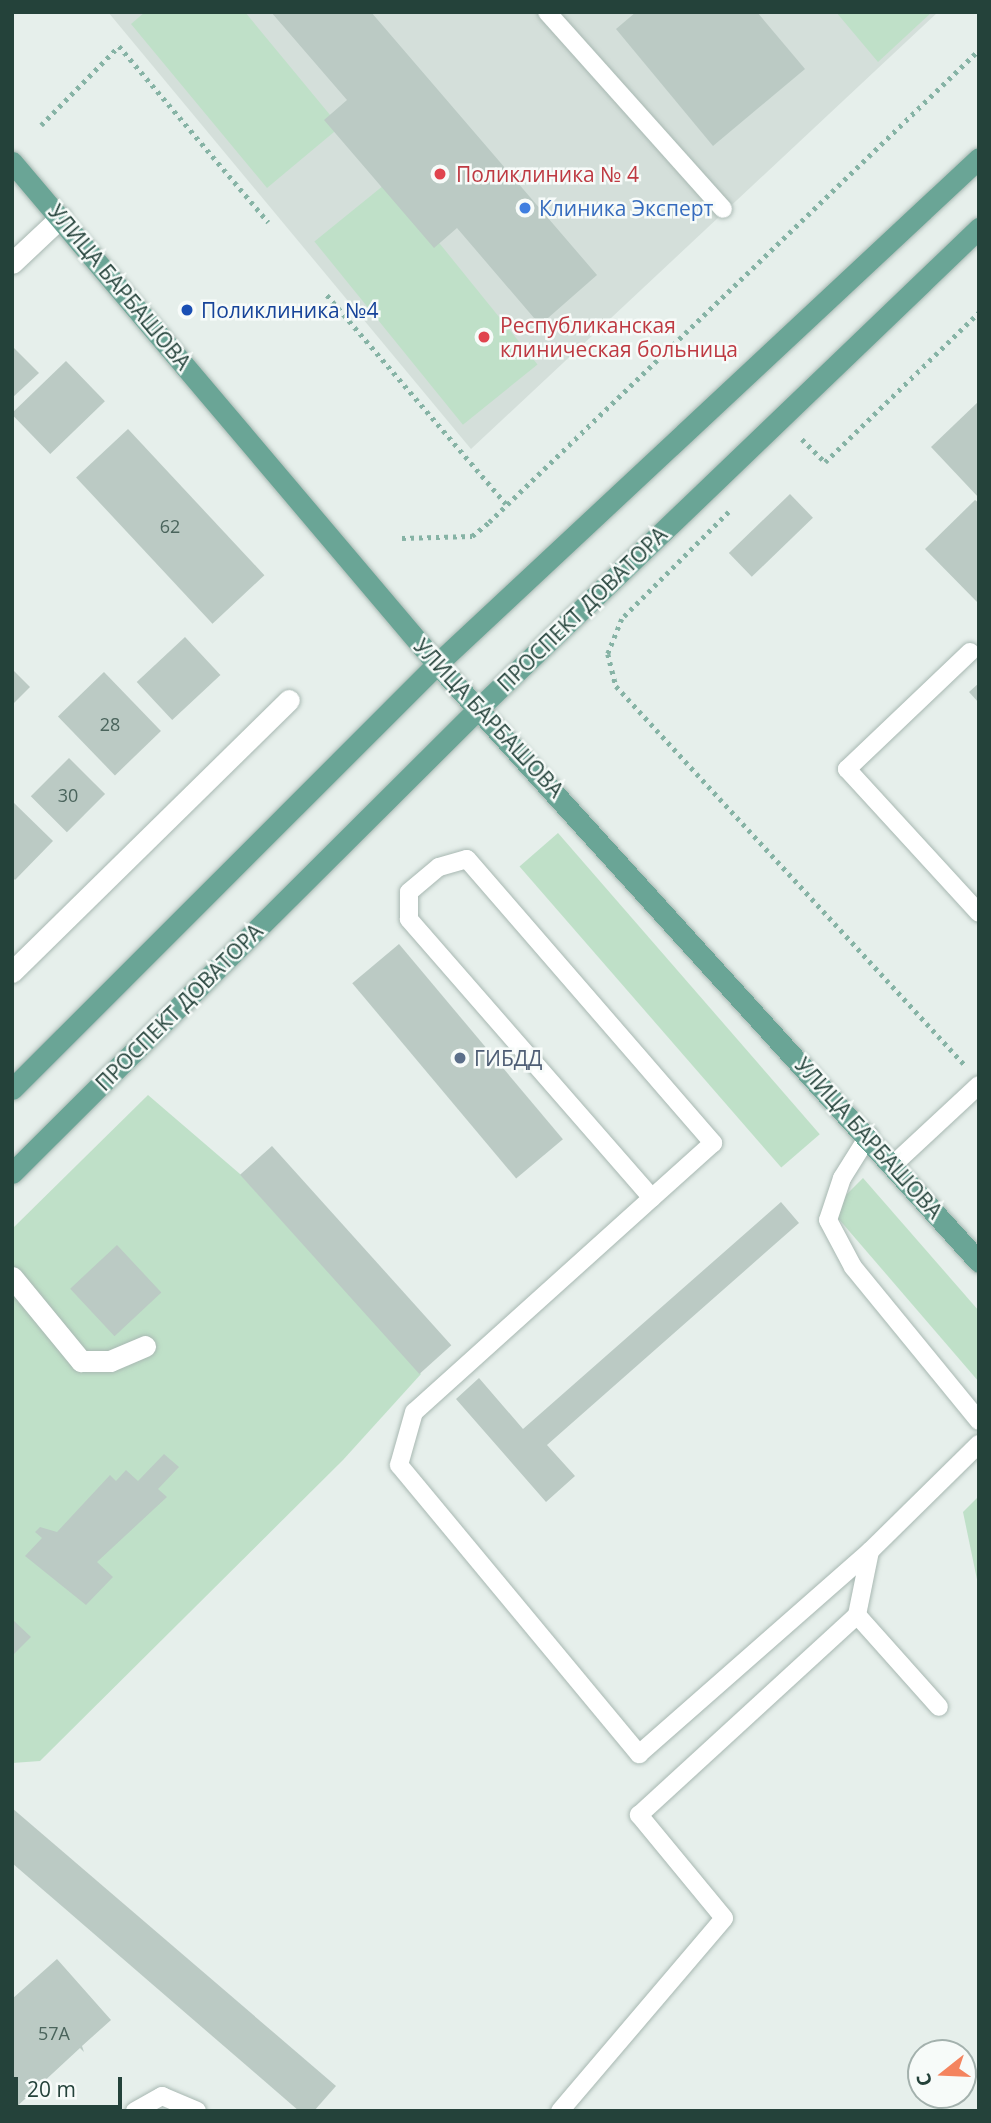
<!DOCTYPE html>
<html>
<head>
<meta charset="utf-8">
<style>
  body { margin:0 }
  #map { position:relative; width:991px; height:2123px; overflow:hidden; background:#e6efeb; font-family:"Open Sans",sans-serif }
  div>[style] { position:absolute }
  .built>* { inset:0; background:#d4dfda }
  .green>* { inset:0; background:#bfe0c8; transform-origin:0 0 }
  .building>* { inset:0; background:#bbcac4; transform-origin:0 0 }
  .path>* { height:4.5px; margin-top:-2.25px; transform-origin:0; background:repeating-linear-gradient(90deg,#86b3a5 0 3.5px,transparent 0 8.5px) }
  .roads { filter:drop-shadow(0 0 2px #a8b8b2) drop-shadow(0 0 2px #a8b8b2) }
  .lane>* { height:18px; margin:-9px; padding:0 9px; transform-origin:9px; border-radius:9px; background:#fff }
  .street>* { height:21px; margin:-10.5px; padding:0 10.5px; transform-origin:10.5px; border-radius:10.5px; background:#fff }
  .primary>* { height:21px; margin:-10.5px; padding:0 10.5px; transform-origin:10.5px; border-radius:10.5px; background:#6aa596 }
  .dots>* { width:19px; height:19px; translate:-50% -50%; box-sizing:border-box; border:4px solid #f7fbf9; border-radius:50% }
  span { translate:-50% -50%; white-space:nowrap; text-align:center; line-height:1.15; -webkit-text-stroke:5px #f7fbf9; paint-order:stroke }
  .number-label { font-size:18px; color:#4a645c }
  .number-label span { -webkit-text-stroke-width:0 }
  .health-label { font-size:21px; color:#be3a42 }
  .left { translate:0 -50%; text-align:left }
  .shop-label { font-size:21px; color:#366cbe }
  .street-label { font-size:21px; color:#24423a }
  .transit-label { font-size:21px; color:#164399 }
  .service-label { font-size:21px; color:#4e5e75 }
  .frame { position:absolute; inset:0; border:14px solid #24423a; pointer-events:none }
  .north { position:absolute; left:907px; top:2039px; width:70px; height:70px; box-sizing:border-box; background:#f7fbf9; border:2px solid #a3b1ad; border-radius:50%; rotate:252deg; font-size:19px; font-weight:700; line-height:28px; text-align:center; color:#24423a }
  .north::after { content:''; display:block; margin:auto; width:24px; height:32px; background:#f4845f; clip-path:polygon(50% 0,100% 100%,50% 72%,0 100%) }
  .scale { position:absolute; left:14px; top:2077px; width:108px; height:32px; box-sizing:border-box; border:4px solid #24423a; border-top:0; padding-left:9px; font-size:21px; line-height:24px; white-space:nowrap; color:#24423a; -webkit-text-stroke:5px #f7fbf9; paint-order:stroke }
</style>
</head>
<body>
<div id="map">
  <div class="built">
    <i style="clip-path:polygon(108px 12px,938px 12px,471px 449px)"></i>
  </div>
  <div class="green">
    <i style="clip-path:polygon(145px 12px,245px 12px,340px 127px,267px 188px,131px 24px)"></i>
    <i style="clip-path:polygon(836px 12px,932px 12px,878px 62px)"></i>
    <i style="left:389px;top:181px;width:236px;height:96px;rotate:51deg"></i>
    <i style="left:558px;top:833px;width:399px;height:51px;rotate:49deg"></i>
    <i style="clip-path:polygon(148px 1095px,240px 1174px,421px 1374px,343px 1460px,40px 1761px,12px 1763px,12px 1229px)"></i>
    <i style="clip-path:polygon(863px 1178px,979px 1311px,979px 1382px,831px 1210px)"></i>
    <i style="clip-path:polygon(979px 1496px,979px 1589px,963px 1512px)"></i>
  </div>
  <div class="building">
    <i style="clip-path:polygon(271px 12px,371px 12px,597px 275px,540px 325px,457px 228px,434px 248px,324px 120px,347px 100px)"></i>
    <i style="clip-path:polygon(636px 12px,757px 12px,805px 69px,713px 146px,616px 29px)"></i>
    <i style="clip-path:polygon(12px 346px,39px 373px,12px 398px)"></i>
    <i style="left:66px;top:361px;width:56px;height:76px;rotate:46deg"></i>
    <i style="clip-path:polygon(979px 401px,979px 498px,931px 447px)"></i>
    <i style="left:128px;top:429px;width:200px;height:71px;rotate:47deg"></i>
    <i style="left:790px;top:494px;width:33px;height:85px;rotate:46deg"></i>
    <i style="clip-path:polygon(975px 500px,979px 503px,979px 604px,925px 549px)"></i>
    <i style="left:185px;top:637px;width:52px;height:66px;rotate:47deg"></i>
    <i style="clip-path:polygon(12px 669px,30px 687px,12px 705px)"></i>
    <i style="left:104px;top:672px;width:82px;height:64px;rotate:46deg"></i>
    <i style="clip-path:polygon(979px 683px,979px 703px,969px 692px)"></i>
    <i style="left:69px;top:758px;width:51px;height:54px;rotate:45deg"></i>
    <i style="clip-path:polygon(12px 801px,53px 841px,15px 880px,12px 877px)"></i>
    <i style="left:399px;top:944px;width:255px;height:61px;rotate:50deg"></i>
    <i style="left:272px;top:1146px;width:268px;height:43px;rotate:48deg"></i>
    <i style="clip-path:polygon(781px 1202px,799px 1223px,547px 1445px,575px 1476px,546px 1502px,456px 1399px,479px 1378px,523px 1429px)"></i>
    <i style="left:117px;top:1245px;width:65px;height:64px;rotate:47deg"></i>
    <i style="clip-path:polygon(164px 1454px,179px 1467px,158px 1489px,167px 1497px,97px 1562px,113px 1577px,86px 1605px,25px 1556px,42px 1538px,35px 1532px,40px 1527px,57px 1532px,110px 1475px,116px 1481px,126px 1470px,138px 1481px)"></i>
    <i style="clip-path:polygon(12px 1619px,31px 1637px,12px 1656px)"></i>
    <i style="clip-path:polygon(12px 1808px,336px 2086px,314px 2111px,299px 2111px,12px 1863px)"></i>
    <i style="clip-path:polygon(57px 1959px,111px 2020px,82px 2046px,84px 2052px,80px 2048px,12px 2111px,12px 1999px)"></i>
  </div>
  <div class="path">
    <i style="left:41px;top:125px;width:111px;rotate:-45.4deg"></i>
    <i style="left:119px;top:46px;width:231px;rotate:49.7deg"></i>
    <i style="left:327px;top:295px;width:275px;rotate:49.4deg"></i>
    <i style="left:802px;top:439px;width:33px;rotate:45deg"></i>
    <i style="left:825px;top:462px;width:215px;rotate:-44.2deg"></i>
    <i style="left:729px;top:512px;width:151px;rotate:135deg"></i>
    <i style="left:622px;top:619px;width:38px;rotate:112deg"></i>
    <i style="left:608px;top:654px;width:33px;rotate:76deg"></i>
    <i style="left:616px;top:686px;width:514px;rotate:47.37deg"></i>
    <i style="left:402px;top:538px;width:70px;rotate:-1.6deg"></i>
    <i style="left:472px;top:536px;width:22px;rotate:-39deg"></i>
    <i style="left:489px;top:522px;width:680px;rotate:-43.93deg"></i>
  </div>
  <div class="roads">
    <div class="lane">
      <i style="left:547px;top:12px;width:264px;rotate:48.2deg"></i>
      <i style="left:970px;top:652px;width:170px;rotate:136.4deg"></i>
      <i style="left:847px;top:769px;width:195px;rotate:47.5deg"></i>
      <i style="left:869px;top:1135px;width:51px;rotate:122.1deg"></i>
      <i style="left:842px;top:1178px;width:44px;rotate:108.4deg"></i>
      <i style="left:828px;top:1220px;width:53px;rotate:62deg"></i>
      <i style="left:853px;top:1267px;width:199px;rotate:50.7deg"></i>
      <i style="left:894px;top:1164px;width:116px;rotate:-42.9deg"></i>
      <i style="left:652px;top:1198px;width:370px;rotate:-131.1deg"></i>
      <i style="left:409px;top:919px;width:27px;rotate:-90deg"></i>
      <i style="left:409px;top:892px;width:39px;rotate:-40deg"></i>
      <i style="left:439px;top:867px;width:29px;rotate:-16deg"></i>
      <i style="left:467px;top:859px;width:376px;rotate:49.1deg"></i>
      <i style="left:713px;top:1143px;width:402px;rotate:138deg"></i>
      <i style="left:414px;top:1412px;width:55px;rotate:105.8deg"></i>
      <i style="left:399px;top:1465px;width:376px;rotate:50.3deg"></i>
      <i style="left:639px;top:1754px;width:308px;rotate:-41.3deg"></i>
      <i style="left:870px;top:1551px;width:153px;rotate:-44.5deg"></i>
      <i style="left:857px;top:1615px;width:123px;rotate:48.3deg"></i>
      <i style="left:135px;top:2111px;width:31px;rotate:-29deg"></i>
      <i style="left:162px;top:2096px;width:38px;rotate:23deg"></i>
      <i style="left:560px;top:2111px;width:253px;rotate:-49.6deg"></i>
      <i style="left:724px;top:1918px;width:134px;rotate:-129.5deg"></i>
      <i style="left:639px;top:1815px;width:296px;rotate:-42.5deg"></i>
      <i style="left:857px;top:1615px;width:65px;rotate:-78.5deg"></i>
    </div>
    <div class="street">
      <i style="left:12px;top:263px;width:67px;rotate:-43.2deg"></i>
      <i style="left:12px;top:972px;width:388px;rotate:-44.5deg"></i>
      <i style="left:12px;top:1277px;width:109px;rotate:50.6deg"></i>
      <i style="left:81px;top:1361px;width:29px"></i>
      <i style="left:110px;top:1361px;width:38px;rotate:-23deg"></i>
    </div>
    <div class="primary">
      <i style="left:12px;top:162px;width:658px;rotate:49.75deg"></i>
      <i style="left:437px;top:664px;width:807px;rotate:47.81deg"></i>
      <i style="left:12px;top:1089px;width:601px;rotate:-45deg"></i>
      <i style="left:437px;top:664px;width:741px;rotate:-43.03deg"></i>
      <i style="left:12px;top:1173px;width:660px;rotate:-44.88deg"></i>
      <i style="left:480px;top:707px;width:692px;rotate:-43.83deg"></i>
    </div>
  </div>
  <div class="dots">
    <i style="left:440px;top:174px;background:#e0444e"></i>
    <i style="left:525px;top:208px;background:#3f7fe0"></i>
    <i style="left:187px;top:310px;background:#1a4fb4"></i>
    <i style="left:484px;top:337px;background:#e0444e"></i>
    <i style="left:460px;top:1058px;background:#5c6f8a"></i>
  </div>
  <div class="number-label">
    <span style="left:170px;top:526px">62</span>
    <span style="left:110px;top:724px">28</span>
    <span style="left:68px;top:795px">30</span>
    <span style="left:54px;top:2033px">57А</span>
  </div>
  <div class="health-label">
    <span class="left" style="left:456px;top:174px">Поликлиника № 4</span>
    <span class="left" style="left:500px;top:337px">Республиканская<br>клиническая больница</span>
  </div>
  <div class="shop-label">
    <span class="left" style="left:539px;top:208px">Клиника Эксперт</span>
  </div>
  <div class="street-label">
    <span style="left:120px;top:287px;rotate:50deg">УЛИЦА БАРБАШОВА</span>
    <span style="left:582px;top:609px;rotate:-44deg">ПРОСПЕКТ ДОВАТОРА</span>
    <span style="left:489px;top:718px;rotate:47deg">УЛИЦА БАРБАШОВА</span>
    <span style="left:179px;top:1007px;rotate:-45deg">ПРОСПЕКТ ДОВАТОРА</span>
    <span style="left:869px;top:1138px;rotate:48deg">УЛИЦА БАРБАШОВА</span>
  </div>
  <div class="transit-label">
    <span class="left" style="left:201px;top:310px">Поликлиника №4</span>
  </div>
  <div class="service-label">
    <span class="left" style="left:474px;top:1058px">ГИБДД</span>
  </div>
  <div class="frame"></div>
  <div class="north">С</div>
  <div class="scale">20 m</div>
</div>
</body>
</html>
